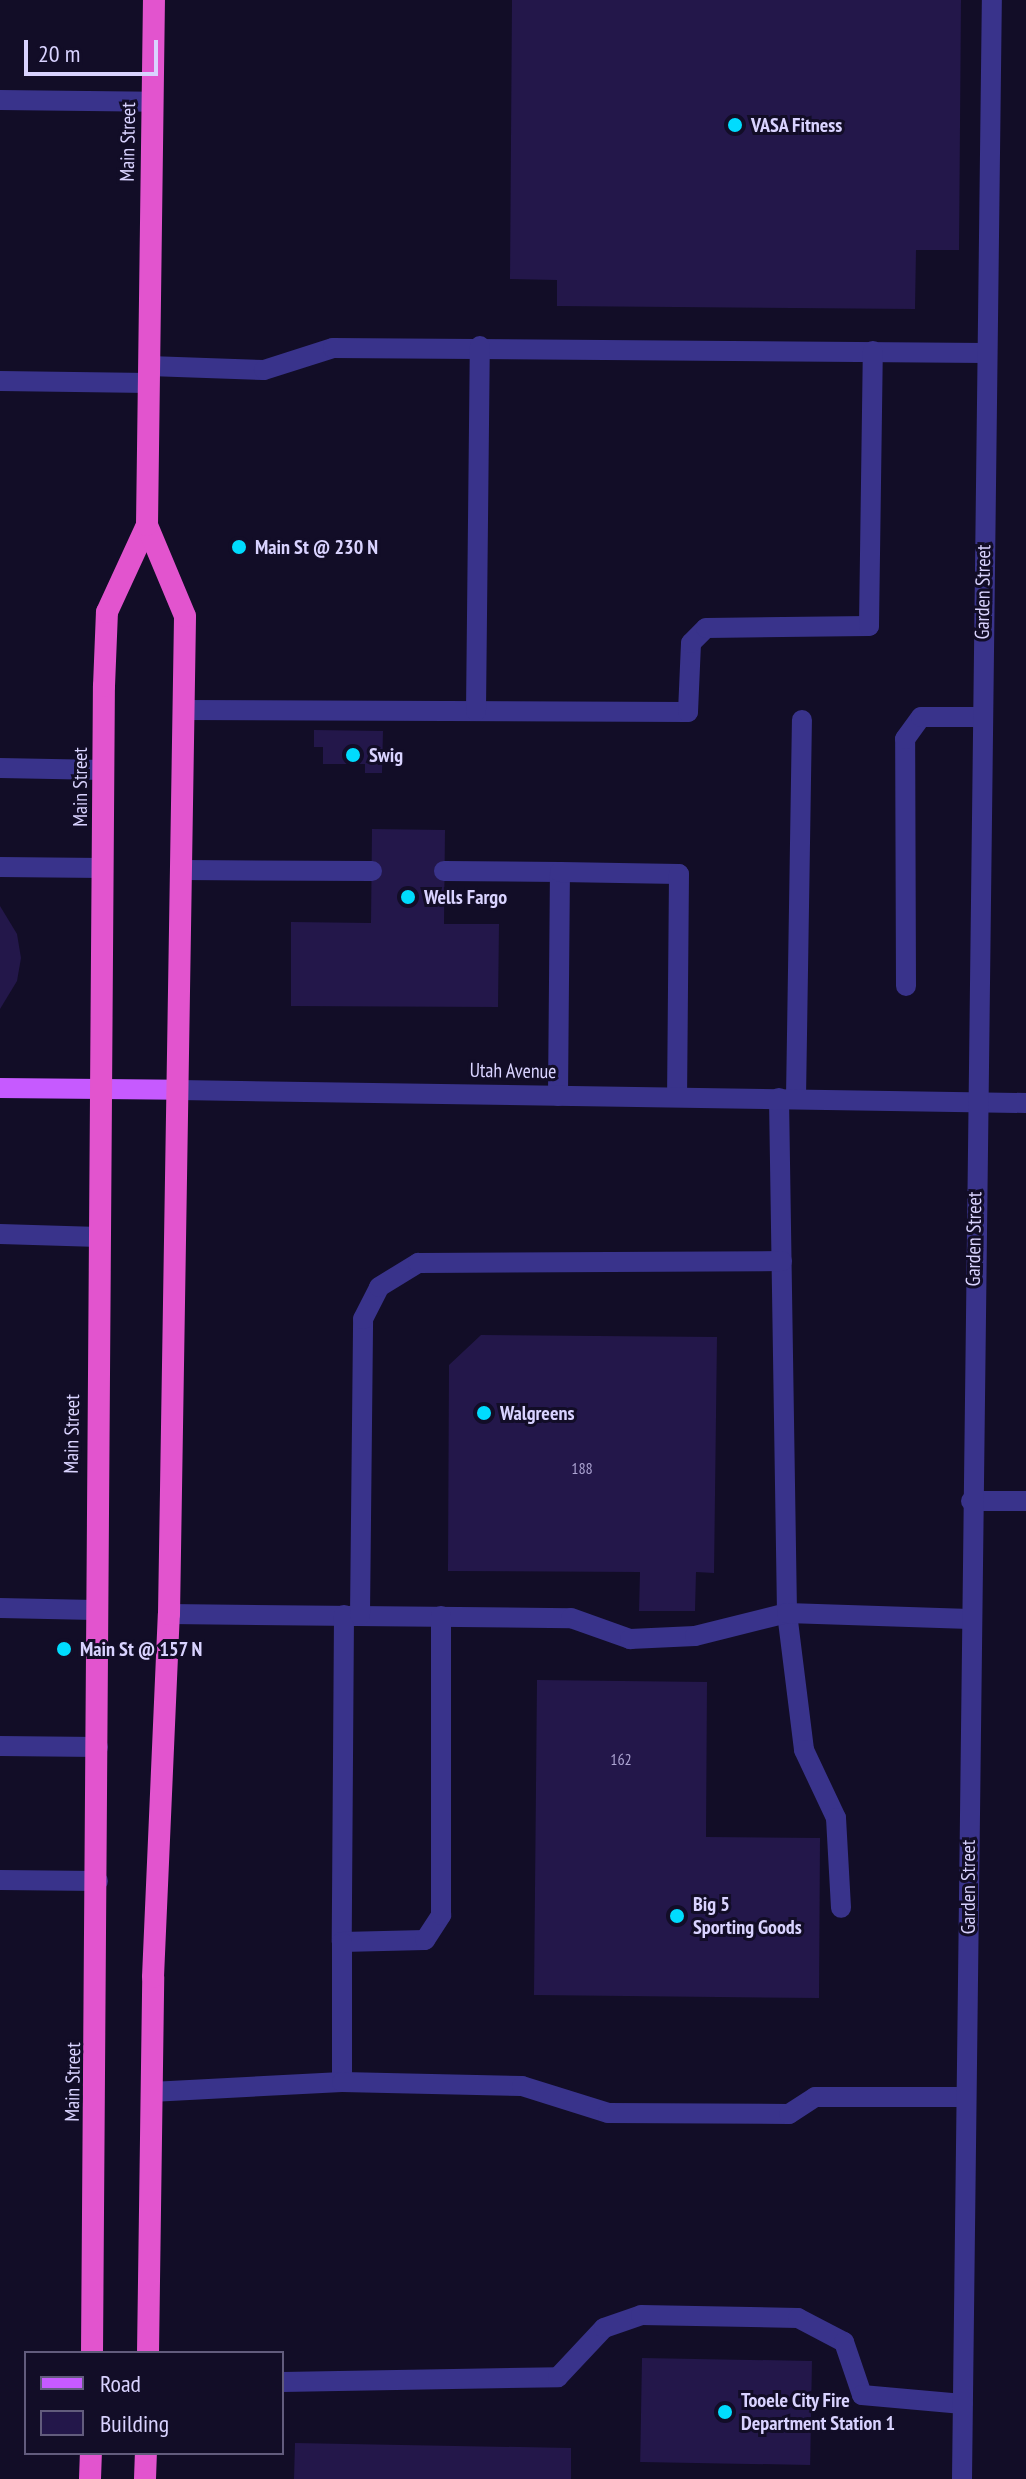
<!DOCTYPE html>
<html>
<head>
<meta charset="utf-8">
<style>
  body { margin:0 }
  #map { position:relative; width:1026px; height:2479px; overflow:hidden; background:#120d27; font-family:"PT Sans Narrow",sans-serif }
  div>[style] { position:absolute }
  .building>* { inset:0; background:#23174a; transform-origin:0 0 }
  .service>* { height:20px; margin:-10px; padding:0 10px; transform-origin:10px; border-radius:10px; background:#39338b }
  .minor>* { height:20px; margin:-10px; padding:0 10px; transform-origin:10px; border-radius:10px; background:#39338b }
  .primary>* { height:20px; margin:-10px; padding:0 10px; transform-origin:10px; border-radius:10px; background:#c65aff }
  .trunk>* { height:22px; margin:-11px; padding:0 11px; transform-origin:11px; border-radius:11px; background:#e254ce }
  .dots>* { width:22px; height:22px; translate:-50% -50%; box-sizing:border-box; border:4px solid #120d27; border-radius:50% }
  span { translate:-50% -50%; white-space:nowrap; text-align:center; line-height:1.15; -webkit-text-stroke:6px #120d27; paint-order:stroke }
  .number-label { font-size:16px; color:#aca4d2 }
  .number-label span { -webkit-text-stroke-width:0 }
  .poi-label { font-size:20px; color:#d9d3ff; font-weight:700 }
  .left { translate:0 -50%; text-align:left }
  .street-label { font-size:20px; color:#d9d3ff }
  .legend { position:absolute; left:24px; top:2351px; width:260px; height:104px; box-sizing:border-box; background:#120d27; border:2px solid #625c7d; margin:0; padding:10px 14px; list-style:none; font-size:24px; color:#d9d3ff }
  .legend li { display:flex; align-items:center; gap:16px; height:40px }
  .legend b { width:40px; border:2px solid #625c7d }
  .scale { position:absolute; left:24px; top:40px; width:134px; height:36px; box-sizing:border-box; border:4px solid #d9d3ff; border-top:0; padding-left:10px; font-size:24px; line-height:28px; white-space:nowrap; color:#d9d3ff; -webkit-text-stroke:6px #120d27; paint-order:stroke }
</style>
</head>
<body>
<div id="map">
  <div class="building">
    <i style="clip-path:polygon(512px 0,961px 0,959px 250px,916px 250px,915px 309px,557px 306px,557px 280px,510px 279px)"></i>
    <i style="clip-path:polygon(314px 730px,383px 731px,382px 773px,365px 773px,365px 764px,323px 764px,323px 747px,314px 747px)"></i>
    <i style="clip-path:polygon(372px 829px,445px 830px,444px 924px,499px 924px,498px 1007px,291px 1006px,291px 922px,371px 923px)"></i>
    <i style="clip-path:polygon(0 906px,17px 934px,21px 958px,17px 981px,0 1009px)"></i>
    <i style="clip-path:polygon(481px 1335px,717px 1337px,714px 1573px,696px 1572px,695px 1611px,639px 1611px,640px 1572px,448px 1571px,449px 1365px)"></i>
    <i style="clip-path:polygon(537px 1680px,707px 1682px,706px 1837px,820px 1838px,819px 1998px,534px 1995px)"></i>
    <i style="left:642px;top:2358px;width:170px;height:104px;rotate:1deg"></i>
    <i style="clip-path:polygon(295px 2443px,571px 2448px,571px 2479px,294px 2479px)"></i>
  </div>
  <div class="service">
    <i style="left:0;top:100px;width:153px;rotate:0.7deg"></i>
    <i style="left:149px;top:366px;width:115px;rotate:2deg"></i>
    <i style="left:264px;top:370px;width:72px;rotate:-17.7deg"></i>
    <i style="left:333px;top:348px;width:653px;rotate:0.44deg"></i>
    <i style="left:0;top:381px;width:149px;rotate:0.8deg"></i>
    <i style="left:183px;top:710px;width:505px;rotate:0.23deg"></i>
    <i style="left:688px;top:712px;width:69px;rotate:-87.5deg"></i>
    <i style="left:691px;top:643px;width:21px;rotate:-45deg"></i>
    <i style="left:706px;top:628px;width:163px;rotate:-0.7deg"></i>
    <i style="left:869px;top:626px;width:275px;rotate:-89.2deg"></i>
    <i style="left:476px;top:711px;width:365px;rotate:-89.4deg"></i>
    <i style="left:0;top:768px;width:104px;rotate:1.1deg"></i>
    <i style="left:0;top:867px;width:103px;rotate:0.6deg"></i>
    <i style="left:181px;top:870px;width:191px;rotate:0.3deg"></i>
    <i style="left:444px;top:871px;width:116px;rotate:0.5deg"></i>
    <i style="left:906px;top:986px;width:247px;rotate:-90.2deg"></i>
    <i style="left:905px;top:739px;width:27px;rotate:-54deg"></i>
    <i style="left:921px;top:717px;width:60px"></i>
    <i style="left:558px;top:1096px;width:224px;rotate:-89.5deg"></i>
    <i style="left:560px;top:872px;width:119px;rotate:1deg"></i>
    <i style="left:679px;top:874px;width:223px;rotate:90.5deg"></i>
    <i style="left:779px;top:1098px;width:515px;rotate:89.11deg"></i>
    <i style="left:787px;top:1613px;width:138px;rotate:82.9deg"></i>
    <i style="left:804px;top:1750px;width:75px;rotate:64.8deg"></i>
    <i style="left:836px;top:1818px;width:90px;rotate:86.8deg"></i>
    <i style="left:796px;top:1098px;width:378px;rotate:-89.1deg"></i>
    <i style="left:0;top:1234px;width:99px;rotate:1.7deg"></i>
    <i style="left:971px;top:1501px;width:55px"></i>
    <i style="left:0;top:1608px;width:95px;rotate:1.2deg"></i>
    <i style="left:169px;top:1614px;width:402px;rotate:0.6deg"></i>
    <i style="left:571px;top:1618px;width:63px;rotate:19.6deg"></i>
    <i style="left:630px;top:1639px;width:65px;rotate:-2.6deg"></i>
    <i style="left:695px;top:1636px;width:95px;rotate:-14deg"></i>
    <i style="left:787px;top:1613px;width:183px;rotate:1.9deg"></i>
    <i style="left:344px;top:1615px;width:327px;rotate:90.4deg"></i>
    <i style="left:342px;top:1942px;width:83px;rotate:-1.4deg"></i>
    <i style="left:425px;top:1940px;width:30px;rotate:-57deg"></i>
    <i style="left:441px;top:1915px;width:299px;rotate:-90deg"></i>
    <i style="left:360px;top:1615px;width:296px;rotate:-89.4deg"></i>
    <i style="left:363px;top:1319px;width:36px;rotate:-63deg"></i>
    <i style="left:379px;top:1287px;width:46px;rotate:-31.6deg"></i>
    <i style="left:418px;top:1263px;width:364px;rotate:-0.3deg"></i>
    <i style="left:0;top:1746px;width:98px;rotate:0.6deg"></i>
    <i style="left:0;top:1880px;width:98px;rotate:0.6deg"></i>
    <i style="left:342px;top:1942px;width:140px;rotate:90deg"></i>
    <i style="left:151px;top:2092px;width:191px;rotate:-3deg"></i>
    <i style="left:342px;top:2082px;width:180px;rotate:1.3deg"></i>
    <i style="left:522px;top:2086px;width:90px;rotate:17.4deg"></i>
    <i style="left:608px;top:2113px;width:181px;rotate:0.3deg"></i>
    <i style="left:789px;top:2114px;width:31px;rotate:-33deg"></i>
    <i style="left:815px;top:2097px;width:151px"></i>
    <i style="left:282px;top:2382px;width:276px;rotate:-1deg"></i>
    <i style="left:558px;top:2377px;width:67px;rotate:-46.8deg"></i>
    <i style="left:604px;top:2328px;width:39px;rotate:-19deg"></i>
    <i style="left:641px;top:2315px;width:157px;rotate:1.1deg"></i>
    <i style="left:798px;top:2318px;width:52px;rotate:27.6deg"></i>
    <i style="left:844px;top:2342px;width:56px;rotate:71.2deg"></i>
    <i style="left:862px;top:2395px;width:101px;rotate:5.1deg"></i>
  </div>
  <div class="minor">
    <i style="left:178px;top:1090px;width:848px;rotate:0.88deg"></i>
    <i style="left:962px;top:2479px;width:2479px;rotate:-89.31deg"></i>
  </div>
  <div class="primary">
    <i style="left:0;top:1088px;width:178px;rotate:0.6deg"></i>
  </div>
  <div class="trunk">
    <i style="left:92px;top:2353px;width:1667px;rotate:-89.59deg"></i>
    <i style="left:104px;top:686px;width:74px;rotate:-87.7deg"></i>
    <i style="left:107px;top:612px;width:96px;rotate:-65.3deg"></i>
    <i style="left:148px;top:2353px;width:376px;rotate:-89.2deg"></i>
    <i style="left:153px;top:1977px;width:363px;rotate:-87.5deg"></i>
    <i style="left:169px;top:1614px;width:998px;rotate:-89.08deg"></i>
    <i style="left:185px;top:616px;width:99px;rotate:-112.7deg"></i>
    <i style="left:147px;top:525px;width:525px;rotate:-89.24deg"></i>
    <i style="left:90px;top:2479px;width:26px;rotate:-88deg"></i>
    <i style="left:145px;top:2479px;width:26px;rotate:-88deg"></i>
  </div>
  <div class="dots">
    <i style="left:735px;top:125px;background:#00dcfe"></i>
    <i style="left:239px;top:547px;background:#00dcfe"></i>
    <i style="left:353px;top:755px;background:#00dcfe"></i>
    <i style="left:408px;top:897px;background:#00dcfe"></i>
    <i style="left:484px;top:1413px;background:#00dcfe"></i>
    <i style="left:64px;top:1649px;background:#00dcfe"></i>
    <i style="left:677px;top:1916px;background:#00dcfe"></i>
    <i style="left:725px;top:2412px;background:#00dcfe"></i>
  </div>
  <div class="number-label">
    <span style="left:582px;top:1468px">188</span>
    <span style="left:621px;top:1759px">162</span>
  </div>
  <div class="poi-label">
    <span class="left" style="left:751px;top:125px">VASA Fitness</span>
    <span class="left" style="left:255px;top:547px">Main St @ 230 N</span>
    <span class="left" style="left:369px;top:755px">Swig</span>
    <span class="left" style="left:424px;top:897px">Wells Fargo</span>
    <span class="left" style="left:500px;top:1413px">Walgreens</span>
    <span class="left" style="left:80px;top:1649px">Main St @ 157 N</span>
    <span class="left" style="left:693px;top:1916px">Big 5<br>Sporting Goods</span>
    <span class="left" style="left:741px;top:2412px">Tooele City Fire<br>Department Station 1</span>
  </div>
  <div class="street-label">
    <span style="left:128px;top:142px;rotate:-89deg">Main Street</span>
    <span style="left:983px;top:592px;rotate:-89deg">Garden Street</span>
    <span style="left:80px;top:787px;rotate:-90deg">Main Street</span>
    <span style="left:513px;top:1071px;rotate:1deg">Utah Avenue</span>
    <span style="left:974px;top:1239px;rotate:-89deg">Garden Street</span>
    <span style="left:72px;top:1434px;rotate:-89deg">Main Street</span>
    <span style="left:968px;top:1887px;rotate:-90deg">Garden Street</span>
    <span style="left:73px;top:2082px;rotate:-89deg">Main Street</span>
  </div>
  <ul class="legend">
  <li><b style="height:10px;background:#c65aff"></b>Road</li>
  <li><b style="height:22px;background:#23174a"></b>Building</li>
  </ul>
  <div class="scale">20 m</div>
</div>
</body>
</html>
